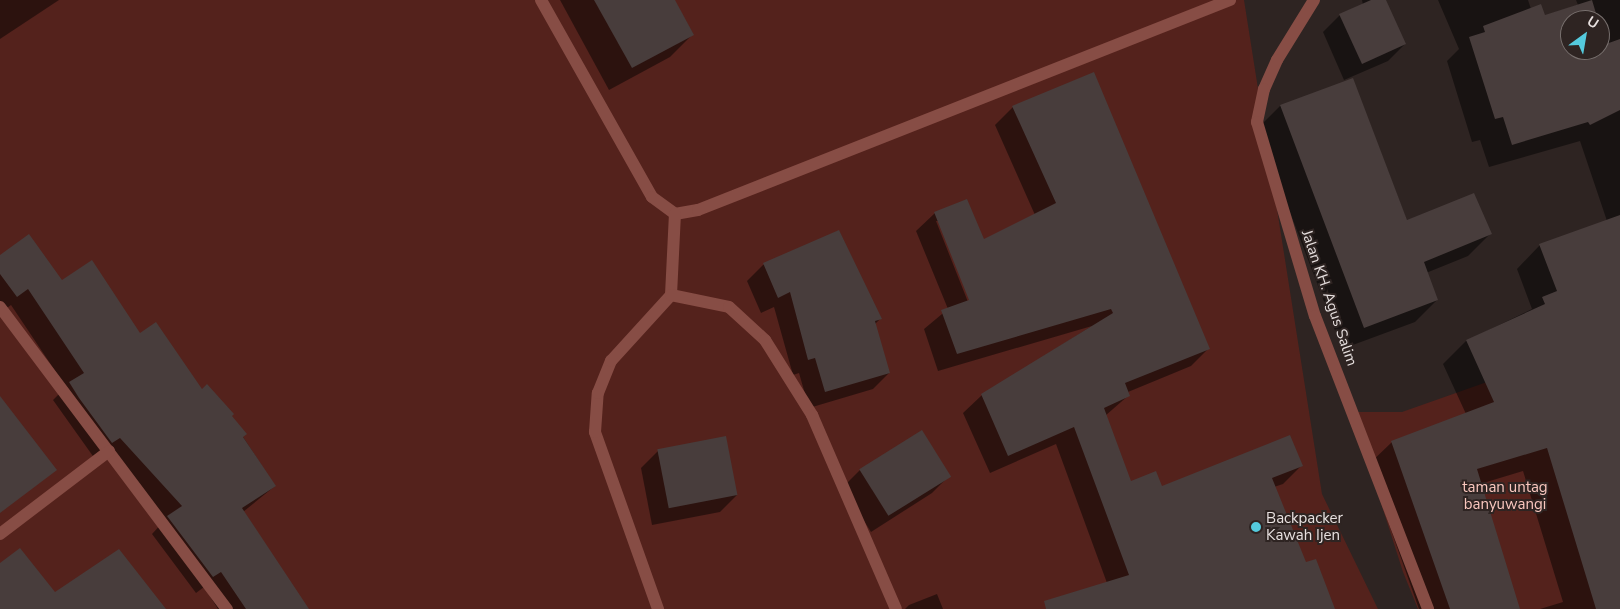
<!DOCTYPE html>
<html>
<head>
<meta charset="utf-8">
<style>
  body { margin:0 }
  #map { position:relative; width:1620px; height:609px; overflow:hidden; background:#2e2422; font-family:"Nunito Sans",sans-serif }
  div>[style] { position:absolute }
  .green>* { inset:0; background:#54221c }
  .shadow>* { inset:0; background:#0007 }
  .building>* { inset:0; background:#483d3c; transform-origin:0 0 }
  .service>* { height:12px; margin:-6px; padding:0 6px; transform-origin:6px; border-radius:6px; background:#874d45 }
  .minor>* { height:12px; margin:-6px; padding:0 6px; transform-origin:6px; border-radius:6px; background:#874d45 }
  .tertiary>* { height:12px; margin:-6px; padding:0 6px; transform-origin:6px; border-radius:6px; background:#874d45 }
  .dots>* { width:14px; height:14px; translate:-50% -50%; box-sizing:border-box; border:2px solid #2e2422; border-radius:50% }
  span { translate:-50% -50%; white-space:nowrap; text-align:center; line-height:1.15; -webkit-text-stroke:4px #2e2422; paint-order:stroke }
  .street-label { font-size:15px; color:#e8e1e0 }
  .park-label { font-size:15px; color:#f9c7be }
  .poi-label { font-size:15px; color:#e8e1e0 }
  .left { translate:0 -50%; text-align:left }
  .north { position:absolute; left:1560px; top:10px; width:50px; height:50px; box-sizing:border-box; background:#2e2422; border:1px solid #78706e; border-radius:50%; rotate:32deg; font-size:14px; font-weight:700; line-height:20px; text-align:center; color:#e8e1e0 }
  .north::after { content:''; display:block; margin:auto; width:18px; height:22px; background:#54cadd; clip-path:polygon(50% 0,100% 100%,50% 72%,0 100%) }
</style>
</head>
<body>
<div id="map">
  <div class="green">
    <i style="clip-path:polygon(0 0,1244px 0,1322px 494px,1378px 609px,0 609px)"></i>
    <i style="clip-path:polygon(1620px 335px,1620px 609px,1418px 609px,1403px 572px,1352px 412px,1402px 412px)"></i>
  </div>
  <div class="shadow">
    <i style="clip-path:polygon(0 0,59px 0,0 39px)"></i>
    <i style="clip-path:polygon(560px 0,674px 0,693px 34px,670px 57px,609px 90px)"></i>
    <i style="clip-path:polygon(1362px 0,1385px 0,1405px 44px,1388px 61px,1344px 80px,1323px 32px,1340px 15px,1363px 5px)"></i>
    <i style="clip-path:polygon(evenodd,1438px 0,1528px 0,1531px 9px,1544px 16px,1578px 5px,1576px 0,1620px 0,1620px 609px,1540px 609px,1563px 602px,1523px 471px,1480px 484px,1518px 609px,1419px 609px,1368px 465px,1392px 442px,1466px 414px,1443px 364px,1466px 341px,1532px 309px,1517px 269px,1540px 245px,1607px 221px,1580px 141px,1489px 167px,1480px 140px,1472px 142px,1447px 61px,1459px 49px,1438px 0,1570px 20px,1600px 20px,1600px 50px,1570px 50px,1570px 20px)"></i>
    <i style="clip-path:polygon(1353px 80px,1407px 221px,1490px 234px,1468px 256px,1426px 273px,1437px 300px,1415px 322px,1342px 349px,1258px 128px,1280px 106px)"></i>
    <i style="clip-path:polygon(evenodd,1013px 107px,1209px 348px,1191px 366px,1128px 392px,1129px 395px,1105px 416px,1130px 483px,1161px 488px,1301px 466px,1283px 484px,1274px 487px,1305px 564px,1334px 609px,1056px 609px,1107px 583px,1056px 444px,990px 473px,963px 413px,982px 395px,1092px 326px,938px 371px,924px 329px,948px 309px,916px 231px,935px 213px,967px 201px,983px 241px,1035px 215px,995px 125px,1013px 107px,936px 221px,939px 221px,973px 306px,970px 307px,936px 221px)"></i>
    <i style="clip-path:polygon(839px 231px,880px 319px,875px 324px,889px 373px,873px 389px,809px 408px,799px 373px,793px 375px,774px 307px,761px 313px,747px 281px,763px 265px)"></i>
    <i style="clip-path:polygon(0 257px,61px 281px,140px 335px,230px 417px,275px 486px,243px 512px,307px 609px,218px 609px,204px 587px,196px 593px,152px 534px,164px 521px,103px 454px,95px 459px,53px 400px,66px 387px,11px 305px,0 313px)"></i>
    <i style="clip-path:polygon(658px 451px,737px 495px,720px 512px,652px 525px,641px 468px)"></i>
    <i style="clip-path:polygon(860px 470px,949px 476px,932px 493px,871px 532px,843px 487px)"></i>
    <i style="clip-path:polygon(937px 594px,943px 609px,905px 609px,909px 605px)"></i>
  </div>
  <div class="building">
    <i style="clip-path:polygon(594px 0,675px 0,694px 35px,632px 68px)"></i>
    <i style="clip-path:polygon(1371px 0,1386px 0,1406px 44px,1362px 64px,1339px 14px)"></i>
    <i style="clip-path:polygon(1592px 0,1598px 20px,1570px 20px,1570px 50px,1600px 50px,1600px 25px,1606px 44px,1620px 39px,1620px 110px,1590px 125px,1588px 122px,1512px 145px,1503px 117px,1495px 119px,1469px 37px,1485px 32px,1483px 26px,1541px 4px,1545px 15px)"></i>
    <i style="clip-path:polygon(1094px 72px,1210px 349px,1125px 383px,1130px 396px,1104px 408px,1131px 481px,1156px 471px,1162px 486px,1290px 435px,1303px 466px,1272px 478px,1306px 562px,1316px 559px,1335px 609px,1046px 609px,1044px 601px,1129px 575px,1074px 427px,1008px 456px,981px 394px,1113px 313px,1111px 309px,957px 354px,941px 310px,969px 300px,934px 212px,967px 199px,984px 239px,1056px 203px,1012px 106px)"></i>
    <i style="clip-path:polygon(1353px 78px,1407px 220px,1474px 193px,1492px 234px,1424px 262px,1438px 300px,1364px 328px,1280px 105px)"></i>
    <i style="clip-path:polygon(1620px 215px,1620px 609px,1596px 609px,1547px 448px,1477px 469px,1520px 609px,1450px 609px,1391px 441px,1494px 402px,1466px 340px,1545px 304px,1542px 297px,1557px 291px,1539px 244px)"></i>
    <i style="clip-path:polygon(839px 230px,882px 319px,875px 321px,890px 373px,825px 392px,815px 358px,808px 360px,790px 292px,778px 298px,763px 263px)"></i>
    <i style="clip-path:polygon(29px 234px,62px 280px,92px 260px,140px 333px,156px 322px,202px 389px,207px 384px,234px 414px,232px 416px,247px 434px,243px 437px,276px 486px,242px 508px,309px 609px,246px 609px,221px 572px,213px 577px,167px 516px,182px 506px,120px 438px,112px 443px,79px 398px,69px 382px,84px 373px,28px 289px,17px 297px,0 274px,0 255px)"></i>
    <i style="clip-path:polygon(0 396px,57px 470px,0 513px)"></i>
    <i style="left:922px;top:430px;width:55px;height:74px;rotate:58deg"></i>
    <i style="left:726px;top:436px;width:60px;height:70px;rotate:79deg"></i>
    <i style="clip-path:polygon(20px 548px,55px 592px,119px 549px,166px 609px,0 609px,0 563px)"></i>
  </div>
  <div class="service">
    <i style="left:541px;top:0;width:226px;rotate:60.6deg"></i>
    <i style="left:652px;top:197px;width:29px;rotate:36deg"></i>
    <i style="left:675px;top:214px;width:23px;rotate:-10deg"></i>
    <i style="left:698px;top:210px;width:572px;rotate:-21.54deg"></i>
    <i style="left:671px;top:295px;width:81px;rotate:-87.2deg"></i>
    <i style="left:658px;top:609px;width:188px;rotate:-109.6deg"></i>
    <i style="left:595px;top:432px;width:39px;rotate:-86deg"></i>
    <i style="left:598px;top:393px;width:35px;rotate:-68deg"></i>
    <i style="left:611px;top:361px;width:89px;rotate:-47.7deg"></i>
    <i style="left:671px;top:295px;width:59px;rotate:11.7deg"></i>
    <i style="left:729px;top:307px;width:49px;rotate:42.5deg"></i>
    <i style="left:765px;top:340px;width:89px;rotate:57.9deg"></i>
    <i style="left:812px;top:415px;width:211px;rotate:66.6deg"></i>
  </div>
  <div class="minor">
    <i style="left:0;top:307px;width:378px;rotate:53.1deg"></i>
    <i style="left:0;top:534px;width:137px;rotate:-37.3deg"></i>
  </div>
  <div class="tertiary">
    <i style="left:1314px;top:0;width:70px;rotate:121.7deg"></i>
    <i style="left:1277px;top:60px;width:32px;rotate:114deg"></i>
    <i style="left:1264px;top:89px;width:34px;rotate:102deg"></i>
    <i style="left:1257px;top:122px;width:202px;rotate:73.4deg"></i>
    <i style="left:1315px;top:316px;width:314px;rotate:68.9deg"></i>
  </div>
  <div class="dots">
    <i style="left:1256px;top:527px;background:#54cadd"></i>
  </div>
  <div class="street-label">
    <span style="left:1329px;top:298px;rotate:71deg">Jalan KH. Agus Salim</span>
  </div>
  <div class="park-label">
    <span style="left:1505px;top:496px">taman untag<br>banyuwangi</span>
  </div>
  <div class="poi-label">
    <span class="left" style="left:1266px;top:527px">Backpacker<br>Kawah Ijen</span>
  </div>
  <div class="north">U</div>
</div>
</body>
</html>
